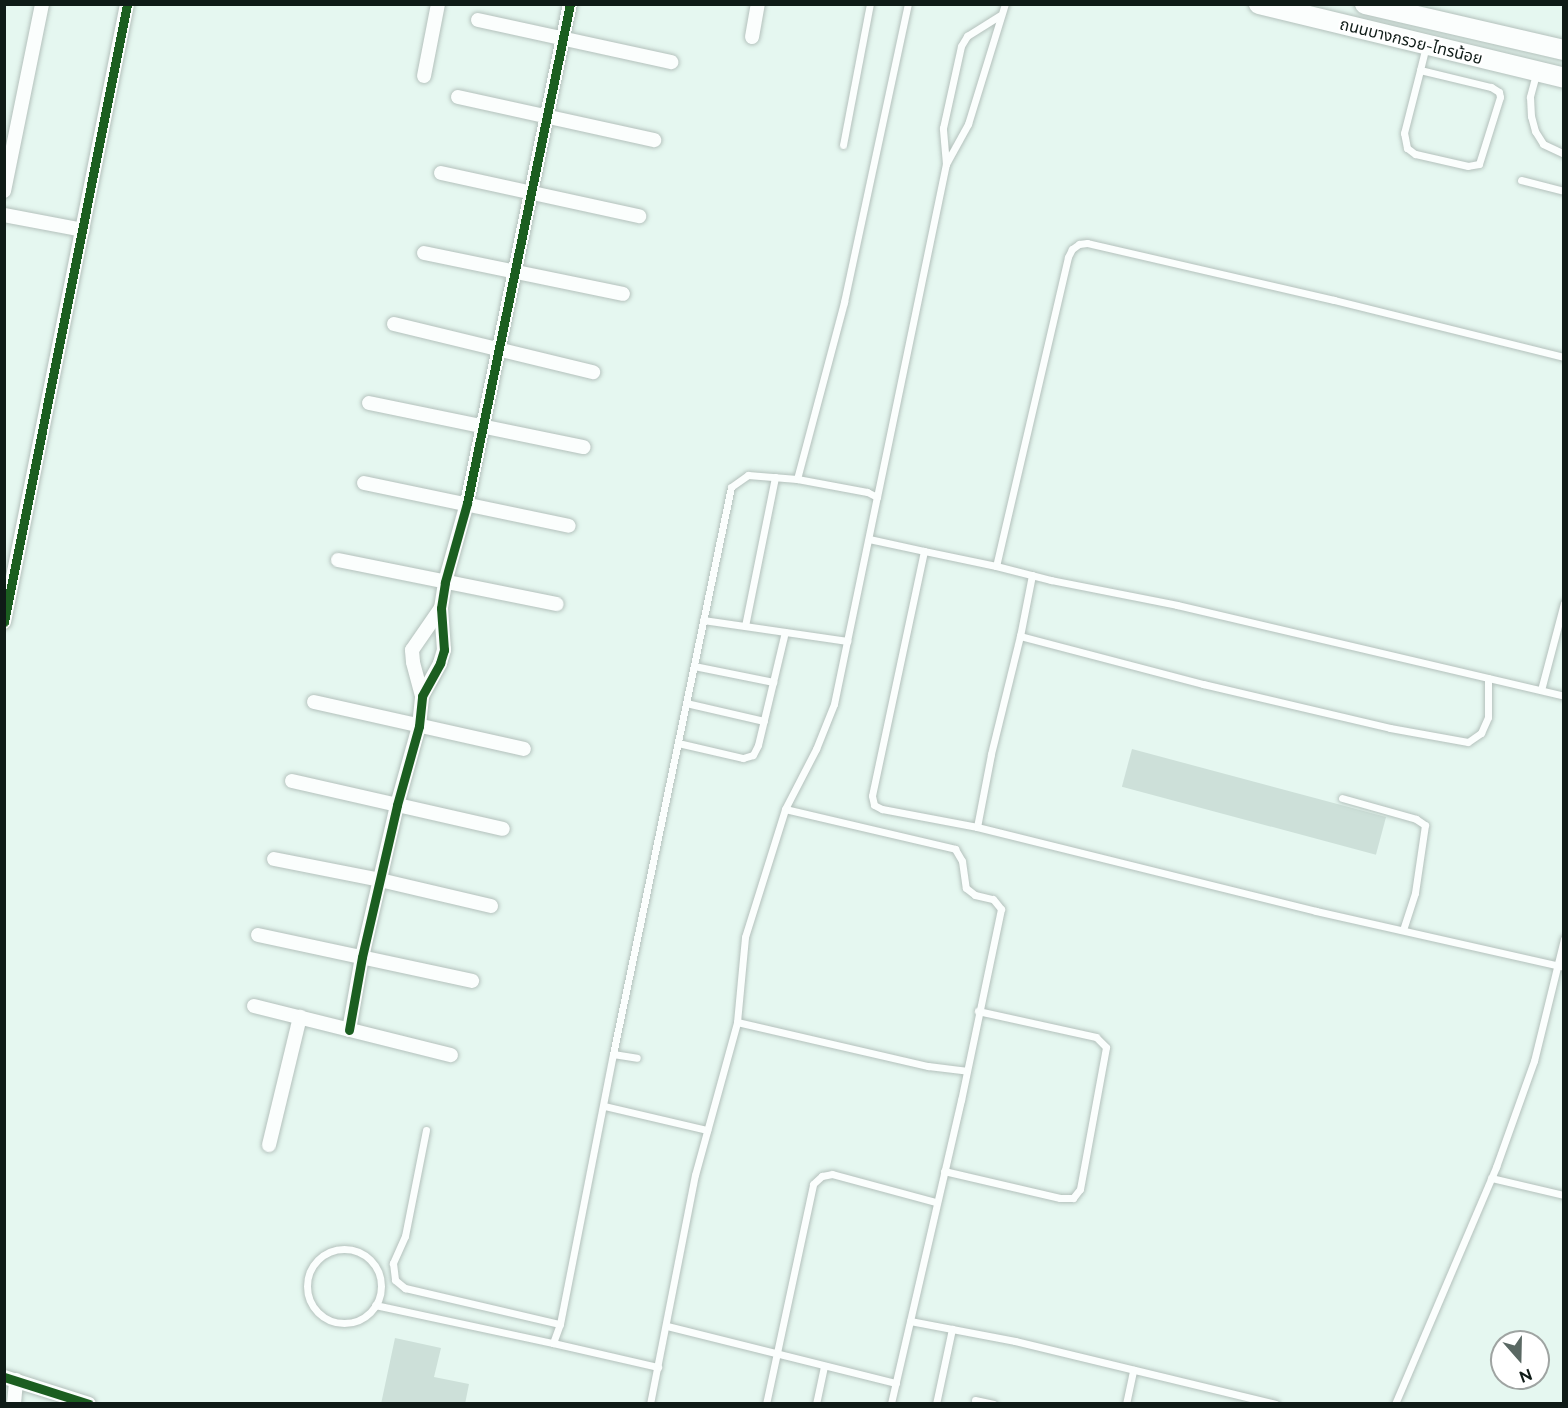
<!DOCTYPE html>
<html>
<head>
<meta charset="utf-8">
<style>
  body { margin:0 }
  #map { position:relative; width:1568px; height:1408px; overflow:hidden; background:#e5f7f0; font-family:Raleway,"Noto Sans Thai",sans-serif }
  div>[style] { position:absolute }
  .building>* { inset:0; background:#cde0d9; transform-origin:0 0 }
  .roads { filter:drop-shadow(0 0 2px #b4c1bc) drop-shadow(0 0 2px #b4c1bc) }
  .service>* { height:7px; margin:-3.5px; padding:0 3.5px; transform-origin:3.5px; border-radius:3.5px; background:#fbfefd }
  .service>.ring { margin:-3.5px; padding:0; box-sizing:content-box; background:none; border:7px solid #fbfefd; border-radius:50% }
  .minor>* { height:14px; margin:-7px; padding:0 7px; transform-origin:7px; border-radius:7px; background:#fbfefd }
  .secondary>* { height:20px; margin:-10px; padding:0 10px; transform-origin:10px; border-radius:10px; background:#fbfefd }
  .cycleway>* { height:9px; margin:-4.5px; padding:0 4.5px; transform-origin:4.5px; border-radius:4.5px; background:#1b5e20 }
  span { translate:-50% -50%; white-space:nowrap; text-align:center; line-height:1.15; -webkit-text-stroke:5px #fff; paint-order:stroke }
  .street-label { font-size:16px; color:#0f1b17 }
  .frame { position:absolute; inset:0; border:6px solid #0f1b17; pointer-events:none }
  .north { position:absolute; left:1490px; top:1330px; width:60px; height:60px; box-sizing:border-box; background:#fff; border:2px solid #9fa4a2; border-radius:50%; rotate:160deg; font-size:16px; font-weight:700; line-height:24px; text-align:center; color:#0f1b17 }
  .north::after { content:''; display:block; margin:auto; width:21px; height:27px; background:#5a6863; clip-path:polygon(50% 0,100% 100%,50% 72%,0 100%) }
</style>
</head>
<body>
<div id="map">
  <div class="building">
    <i style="left:1132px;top:749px;width:263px;height:39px;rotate:15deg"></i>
    <i style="clip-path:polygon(395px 1338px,441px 1348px,434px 1377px,469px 1384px,465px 1404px,381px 1404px)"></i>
  </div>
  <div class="roads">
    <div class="service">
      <i style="left:1420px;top:70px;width:73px;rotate:13.5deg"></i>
      <i style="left:1491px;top:87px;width:9px;rotate:32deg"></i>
      <i style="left:1499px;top:92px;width:5px;rotate:79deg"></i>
      <i style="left:1500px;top:97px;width:70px;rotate:107.4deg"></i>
      <i style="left:1479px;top:164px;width:11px;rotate:170deg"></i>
      <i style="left:1468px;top:166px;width:54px;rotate:-167.2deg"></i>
      <i style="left:1415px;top:154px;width:10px;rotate:-143deg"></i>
      <i style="left:1407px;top:148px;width:15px;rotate:-101deg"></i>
      <i style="left:1404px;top:133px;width:65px;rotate:-75.7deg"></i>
      <i style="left:1420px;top:70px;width:25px;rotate:-76deg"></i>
      <i style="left:1536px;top:74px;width:24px;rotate:105deg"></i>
      <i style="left:1530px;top:97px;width:19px;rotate:87deg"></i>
      <i style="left:1531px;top:116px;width:16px;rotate:75deg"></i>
      <i style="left:1535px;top:131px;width:15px;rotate:58deg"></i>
      <i style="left:1543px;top:144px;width:23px;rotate:25deg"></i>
      <i style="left:843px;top:145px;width:144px;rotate:-79.2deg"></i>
      <i style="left:946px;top:164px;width:36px;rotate:-95deg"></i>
      <i style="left:943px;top:128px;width:84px;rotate:-77.6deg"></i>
      <i style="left:961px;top:46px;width:12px;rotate:-59deg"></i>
      <i style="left:967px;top:36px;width:39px;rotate:-32deg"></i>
      <i style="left:1521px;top:180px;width:44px;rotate:14.3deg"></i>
      <i style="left:1564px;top:357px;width:237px;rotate:-166.1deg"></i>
      <i style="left:1334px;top:300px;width:253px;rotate:-167deg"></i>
      <i style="left:1087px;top:243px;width:8px;rotate:173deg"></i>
      <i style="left:1079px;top:244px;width:9px;rotate:144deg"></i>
      <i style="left:1072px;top:249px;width:9px;rotate:117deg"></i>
      <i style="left:1068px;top:257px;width:317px;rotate:103.1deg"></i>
      <i style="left:996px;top:566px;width:57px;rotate:14.3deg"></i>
      <i style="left:1051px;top:580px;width:128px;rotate:11.2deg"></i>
      <i style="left:1177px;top:605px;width:398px;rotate:13.2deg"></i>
      <i style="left:877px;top:497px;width:340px;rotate:-78.3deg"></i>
      <i style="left:946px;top:164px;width:46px;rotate:-61.2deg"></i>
      <i style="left:968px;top:124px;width:126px;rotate:-72.9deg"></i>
      <i style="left:869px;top:539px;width:56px;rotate:12.3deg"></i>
      <i style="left:996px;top:566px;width:74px;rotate:-168.2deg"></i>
      <i style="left:924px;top:551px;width:250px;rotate:102deg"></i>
      <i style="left:872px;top:796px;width:9px;rotate:77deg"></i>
      <i style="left:874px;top:805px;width:9px;rotate:27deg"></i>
      <i style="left:882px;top:809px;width:97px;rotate:10.7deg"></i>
      <i style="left:977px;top:827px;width:349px;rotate:13.9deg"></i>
      <i style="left:1316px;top:911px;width:254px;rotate:12.7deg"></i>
      <i style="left:1032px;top:575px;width:62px;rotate:101.1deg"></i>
      <i style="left:1020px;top:636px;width:189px;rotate:14.7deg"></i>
      <i style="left:1203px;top:684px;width:192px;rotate:13.2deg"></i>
      <i style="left:1390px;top:728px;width:79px;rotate:10.2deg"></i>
      <i style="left:1468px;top:742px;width:16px;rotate:-35deg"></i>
      <i style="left:1481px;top:733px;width:17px;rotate:-66deg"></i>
      <i style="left:1488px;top:717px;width:39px;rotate:-90deg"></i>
      <i style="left:703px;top:620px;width:146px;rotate:8.3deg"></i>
      <i style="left:745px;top:626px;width:152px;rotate:-78.6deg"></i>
      <i style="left:694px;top:666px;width:81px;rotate:11.4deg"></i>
      <i style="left:1541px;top:690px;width:90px;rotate:-75.2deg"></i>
      <i style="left:686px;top:703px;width:80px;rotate:13deg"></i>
      <i style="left:678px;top:743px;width:67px;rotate:13deg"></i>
      <i style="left:743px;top:758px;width:10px;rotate:-17deg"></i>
      <i style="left:753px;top:755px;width:11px;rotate:-63deg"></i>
      <i style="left:758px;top:745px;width:116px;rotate:-76.6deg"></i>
      <i style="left:1342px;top:798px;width:77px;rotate:15.8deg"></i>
      <i style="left:1416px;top:819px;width:11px;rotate:34deg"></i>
      <i style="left:1425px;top:825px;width:69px;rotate:98.4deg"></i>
      <i style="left:1415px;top:893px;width:38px;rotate:108deg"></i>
      <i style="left:785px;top:809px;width:175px;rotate:13.2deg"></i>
      <i style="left:955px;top:849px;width:14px;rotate:60deg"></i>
      <i style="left:962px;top:861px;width:27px;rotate:82deg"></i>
      <i style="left:966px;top:888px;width:11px;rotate:38deg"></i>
      <i style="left:975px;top:895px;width:18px;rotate:13deg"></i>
      <i style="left:993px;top:899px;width:13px;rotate:51deg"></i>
      <i style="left:1001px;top:909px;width:195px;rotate:101.8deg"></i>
      <i style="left:961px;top:1100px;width:312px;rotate:103deg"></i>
      <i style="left:977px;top:827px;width:74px;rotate:-79.1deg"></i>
      <i style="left:991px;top:754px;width:122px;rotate:-76.2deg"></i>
      <i style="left:737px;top:1022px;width:196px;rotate:13deg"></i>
      <i style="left:928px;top:1066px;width:38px;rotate:7deg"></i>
      <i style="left:613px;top:1054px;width:24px;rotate:9deg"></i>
      <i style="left:604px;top:1106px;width:106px;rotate:13.1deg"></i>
      <i style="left:426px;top:1130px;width:108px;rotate:101.2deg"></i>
      <i style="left:405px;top:1236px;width:30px;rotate:114deg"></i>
      <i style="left:393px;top:1263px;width:17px;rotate:83deg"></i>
      <i style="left:395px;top:1280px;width:13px;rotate:39deg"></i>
      <i style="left:405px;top:1288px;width:159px;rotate:13.1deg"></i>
      <i style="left:944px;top:1171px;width:119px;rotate:13.1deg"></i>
      <i style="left:1060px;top:1198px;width:13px"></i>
      <i style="left:1073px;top:1198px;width:11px;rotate:-52deg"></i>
      <i style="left:1080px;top:1189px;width:144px;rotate:-79.6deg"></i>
      <i style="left:1106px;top:1047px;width:14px;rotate:-135deg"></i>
      <i style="left:1096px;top:1037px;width:121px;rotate:-167.6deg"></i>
      <i style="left:1491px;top:1178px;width:75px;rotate:13.1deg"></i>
      <i class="ring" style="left:307px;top:1249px;width:67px;height:67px"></i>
      <i style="left:375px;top:1305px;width:182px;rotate:12.1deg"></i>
      <i style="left:553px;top:1343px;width:20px;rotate:-70deg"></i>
      <i style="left:560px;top:1324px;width:275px;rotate:-78.9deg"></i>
      <i style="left:613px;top:1054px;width:579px;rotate:-78.24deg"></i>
      <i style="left:731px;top:487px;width:21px;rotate:-35deg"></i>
      <i style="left:748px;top:475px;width:49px;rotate:4.7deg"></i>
      <i style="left:797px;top:479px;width:183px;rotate:-75.1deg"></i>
      <i style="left:844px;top:302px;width:305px;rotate:-77.9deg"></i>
      <i style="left:910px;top:1321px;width:107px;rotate:10.8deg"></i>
      <i style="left:1015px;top:1341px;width:268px;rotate:13.6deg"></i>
      <i style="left:667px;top:1326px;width:236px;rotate:14deg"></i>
      <i style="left:553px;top:1343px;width:108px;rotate:12.9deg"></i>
      <i style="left:975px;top:1400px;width:19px;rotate:12deg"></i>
      <i style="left:650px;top:1404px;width:233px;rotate:-78.9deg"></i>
      <i style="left:695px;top:1175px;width:159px;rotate:-74.6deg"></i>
      <i style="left:737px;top:1022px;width:85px;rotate:-84.6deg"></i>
      <i style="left:745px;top:937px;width:134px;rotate:-72.6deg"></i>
      <i style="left:785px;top:809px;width:68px;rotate:-62.7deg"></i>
      <i style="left:816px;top:749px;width:48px;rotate:-68.2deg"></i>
      <i style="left:834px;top:704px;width:211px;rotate:-78.3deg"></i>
      <i style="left:877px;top:497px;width:11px;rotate:-153deg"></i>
      <i style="left:867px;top:492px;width:71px;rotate:-169.5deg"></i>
      <i style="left:766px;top:1404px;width:225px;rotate:-77.9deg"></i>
      <i style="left:813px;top:1184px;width:12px;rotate:-42deg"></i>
      <i style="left:822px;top:1176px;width:10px;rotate:-11deg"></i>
      <i style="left:832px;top:1174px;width:108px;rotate:15.1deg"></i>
      <i style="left:816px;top:1404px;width:39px;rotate:-78deg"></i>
      <i style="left:936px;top:1404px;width:77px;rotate:-78deg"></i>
      <i style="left:1126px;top:1404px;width:35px;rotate:-78deg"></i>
      <i style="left:1395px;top:1404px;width:258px;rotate:-66.9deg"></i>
      <i style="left:1496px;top:1167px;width:113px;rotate:-70.3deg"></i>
      <i style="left:1534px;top:1061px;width:126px;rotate:-76.2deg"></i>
    </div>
    <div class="minor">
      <i style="left:478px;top:20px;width:198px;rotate:12.3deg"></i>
      <i style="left:752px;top:37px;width:34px;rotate:-80deg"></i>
      <i style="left:424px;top:76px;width:73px;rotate:-79deg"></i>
      <i style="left:458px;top:97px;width:201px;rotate:12.4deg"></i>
      <i style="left:441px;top:173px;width:203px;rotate:12.3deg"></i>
      <i style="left:4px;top:191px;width:191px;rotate:-78.5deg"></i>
      <i style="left:4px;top:215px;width:80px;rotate:10.8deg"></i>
      <i style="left:424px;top:253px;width:203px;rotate:11.6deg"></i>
      <i style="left:394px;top:324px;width:205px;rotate:13.6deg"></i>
      <i style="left:369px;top:403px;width:219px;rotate:11.6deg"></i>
      <i style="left:364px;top:483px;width:209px;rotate:11.8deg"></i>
      <i style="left:338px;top:560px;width:223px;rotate:11.4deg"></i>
      <i style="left:4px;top:622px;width:630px;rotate:-78.74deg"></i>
      <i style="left:422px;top:696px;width:35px;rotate:-105deg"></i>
      <i style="left:413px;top:662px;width:12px;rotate:-95deg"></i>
      <i style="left:412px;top:650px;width:51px;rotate:-55.4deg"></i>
      <i style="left:314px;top:702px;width:215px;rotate:12.6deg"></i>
      <i style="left:292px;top:781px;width:216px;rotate:12.8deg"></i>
      <i style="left:274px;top:859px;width:108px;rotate:11.2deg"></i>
      <i style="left:380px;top:880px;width:114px;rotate:13.2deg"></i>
      <i style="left:258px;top:935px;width:219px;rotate:12.1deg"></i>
      <i style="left:254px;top:1006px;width:203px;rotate:14deg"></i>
      <i style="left:349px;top:1030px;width:74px;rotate:-79.9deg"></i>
      <i style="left:362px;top:957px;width:156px;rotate:-77deg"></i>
      <i style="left:397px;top:805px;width:82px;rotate:-74.4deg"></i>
      <i style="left:419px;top:726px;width:30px;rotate:-84deg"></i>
      <i style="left:422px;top:696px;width:38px;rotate:-61deg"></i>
      <i style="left:440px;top:663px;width:14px;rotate:-73deg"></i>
      <i style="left:444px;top:650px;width:42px;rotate:-94.1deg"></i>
      <i style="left:441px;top:608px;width:26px;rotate:-81deg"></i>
      <i style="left:445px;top:582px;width:82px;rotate:-74.4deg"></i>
      <i style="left:467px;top:503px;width:510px;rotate:-78.34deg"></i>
      <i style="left:269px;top:1145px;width:132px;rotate:-76.4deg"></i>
      <i style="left:4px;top:1377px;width:89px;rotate:17.6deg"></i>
      <i style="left:14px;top:1404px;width:24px;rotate:-85deg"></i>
    </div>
    <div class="secondary">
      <i style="left:1259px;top:4px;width:314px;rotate:13.6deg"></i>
      <i style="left:1365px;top:4px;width:204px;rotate:13deg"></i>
    </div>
  </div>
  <div class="cycleway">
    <i style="left:4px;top:622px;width:630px;rotate:-78.74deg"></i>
    <i style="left:349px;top:1030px;width:74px;rotate:-79.9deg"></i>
    <i style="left:362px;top:957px;width:156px;rotate:-77deg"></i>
    <i style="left:397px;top:805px;width:82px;rotate:-74.4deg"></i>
    <i style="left:419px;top:726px;width:30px;rotate:-84deg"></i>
    <i style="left:422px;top:696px;width:38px;rotate:-61deg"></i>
    <i style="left:440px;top:663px;width:14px;rotate:-73deg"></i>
    <i style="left:444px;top:650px;width:42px;rotate:-94.1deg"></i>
    <i style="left:441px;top:608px;width:26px;rotate:-81deg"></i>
    <i style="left:445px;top:582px;width:82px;rotate:-74.4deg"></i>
    <i style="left:467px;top:503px;width:510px;rotate:-78.34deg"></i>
    <i style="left:4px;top:1377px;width:89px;rotate:17.6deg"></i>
  </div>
  <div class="street-label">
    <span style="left:1411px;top:42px;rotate:14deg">ถนนบางกรวย-ไทรน้อย</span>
  </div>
  <div class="frame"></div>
  <div class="north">N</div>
</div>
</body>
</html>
